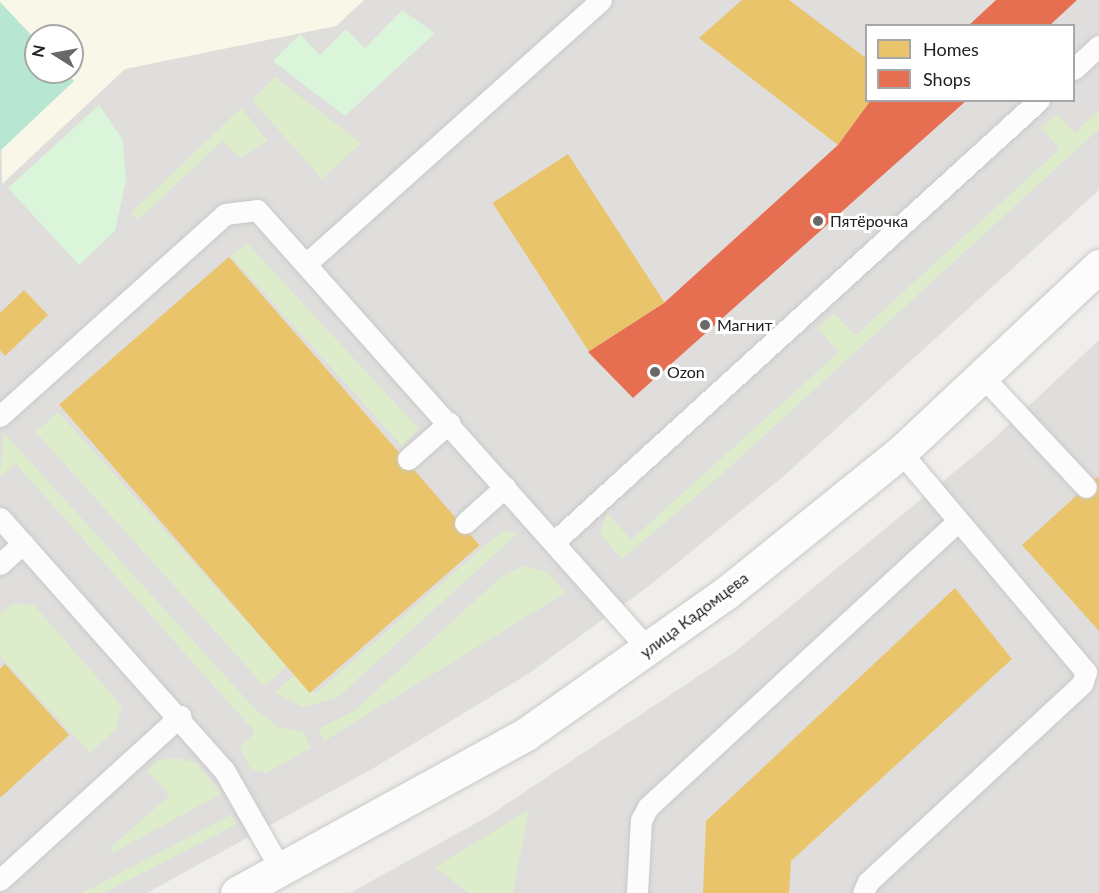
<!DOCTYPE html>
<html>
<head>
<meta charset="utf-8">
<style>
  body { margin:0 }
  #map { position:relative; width:1099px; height:893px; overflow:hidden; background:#f0eeeb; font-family:Lato,sans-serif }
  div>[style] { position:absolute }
  .residential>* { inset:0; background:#dfdedc }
  .education>* { inset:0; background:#f8f7e8 }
  .grass>* { inset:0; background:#ddeccb; transform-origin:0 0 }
  .park>* { inset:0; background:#daf5da }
  .pitch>* { inset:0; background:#b7e6d2 }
  .homes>* { inset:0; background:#e9c46a; transform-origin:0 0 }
  .shops>* { inset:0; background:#e76f51 }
  .roads { filter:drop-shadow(0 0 2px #c9c8c7) drop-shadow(0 0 2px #c9c8c7) }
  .lane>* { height:21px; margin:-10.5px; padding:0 10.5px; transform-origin:10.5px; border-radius:10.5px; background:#fdfcfc }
  .street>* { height:33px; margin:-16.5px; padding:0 16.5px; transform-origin:16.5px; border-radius:16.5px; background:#fdfcfc }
  .dots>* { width:16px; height:16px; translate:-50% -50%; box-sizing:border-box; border:3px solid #fff; border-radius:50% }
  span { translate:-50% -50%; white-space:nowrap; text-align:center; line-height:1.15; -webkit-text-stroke:6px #fff; paint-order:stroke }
  .poi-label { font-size:16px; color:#222 }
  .left { translate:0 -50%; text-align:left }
  .street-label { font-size:16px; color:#222 }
  .legend { position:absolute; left:865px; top:24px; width:210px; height:78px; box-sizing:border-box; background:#fff; border:2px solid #a7a7a7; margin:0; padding:8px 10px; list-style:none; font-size:18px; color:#222 }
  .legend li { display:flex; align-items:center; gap:12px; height:30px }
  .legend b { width:30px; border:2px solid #a7a7a7 }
  .north { position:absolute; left:24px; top:24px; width:60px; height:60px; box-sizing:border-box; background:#fff; border:2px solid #a7a7a7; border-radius:50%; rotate:281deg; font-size:16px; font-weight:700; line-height:24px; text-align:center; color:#222 }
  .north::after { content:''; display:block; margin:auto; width:21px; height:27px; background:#6a6968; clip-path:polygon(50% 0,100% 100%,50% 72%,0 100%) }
</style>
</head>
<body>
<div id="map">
  <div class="residential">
    <i style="clip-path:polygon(evenodd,0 0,1099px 0,1099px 190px,785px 475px,649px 586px,528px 674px,372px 769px,147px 893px,0 893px,0 0,866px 26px,1074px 26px,1074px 100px,866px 100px,866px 26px,0 0,36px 36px,72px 36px,72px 72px,36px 72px,36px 36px)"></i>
    <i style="clip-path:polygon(1099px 340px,1099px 893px,350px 893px,487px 817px,736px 651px,986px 446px)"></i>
  </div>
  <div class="education">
    <i style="clip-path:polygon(evenodd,0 0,364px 0,336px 26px,125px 69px,2px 184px,0 0,36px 36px,72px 36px,72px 72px,36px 72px,36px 36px)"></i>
  </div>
  <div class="grass">
    <i style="clip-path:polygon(275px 77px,361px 143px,322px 179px,252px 100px)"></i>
    <i style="clip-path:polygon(241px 108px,268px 141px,240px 158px,222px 141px,138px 220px,131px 213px)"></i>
    <i style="clip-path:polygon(1099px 110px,1099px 129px,720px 476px,622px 559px,600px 534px,607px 513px,631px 540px,839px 352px,817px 328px,834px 314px,856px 335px,1060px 149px,1041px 128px,1057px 114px,1075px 133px)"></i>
    <i style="clip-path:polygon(247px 243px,419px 429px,402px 446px,231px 256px)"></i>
    <i style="left:58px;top:412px;width:342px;height:30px;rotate:48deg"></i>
    <i style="clip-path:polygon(4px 433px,257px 711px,278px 727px,303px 732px,311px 748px,266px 773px,251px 769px,240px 748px,255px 732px,16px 464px,0 476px)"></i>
    <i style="clip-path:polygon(502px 531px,518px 533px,337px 698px,302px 707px,275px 692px,295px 675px,315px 694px)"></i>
    <i style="clip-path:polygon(523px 566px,548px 572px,565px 593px,324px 741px,318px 729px,354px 711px,501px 577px)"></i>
    <i style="clip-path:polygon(13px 604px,34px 605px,122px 706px,116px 729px,90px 753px,0 656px,0 614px)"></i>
    <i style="clip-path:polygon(176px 758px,196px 763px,222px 793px,113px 853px,110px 848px,170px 795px,147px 771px,159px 760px)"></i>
    <i style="clip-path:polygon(529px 810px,513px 893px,469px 893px,435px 867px)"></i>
    <i style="clip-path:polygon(231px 815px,237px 824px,104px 893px,82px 893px)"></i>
  </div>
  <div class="park">
    <i style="clip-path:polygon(402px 10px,435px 33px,345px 116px,273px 61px,300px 34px,320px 55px,346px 29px,365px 48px)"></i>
    <i style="clip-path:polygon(99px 105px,123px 140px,126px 180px,115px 231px,79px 265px,8px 188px)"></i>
  </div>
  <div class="pitch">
    <i style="clip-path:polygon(0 2px,36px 40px,36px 72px,66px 72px,74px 81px,0 151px)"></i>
  </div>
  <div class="homes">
    <i style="clip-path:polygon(742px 0,789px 0,866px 58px,866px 100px,871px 100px,838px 145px,699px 38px)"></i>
    <i style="left:568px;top:154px;width:177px;height:90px;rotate:57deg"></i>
    <i style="left:229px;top:257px;width:382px;height:225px;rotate:49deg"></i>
    <i style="clip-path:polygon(24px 290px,48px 315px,5px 356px,0 350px,0 313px)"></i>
    <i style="clip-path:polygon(1097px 477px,1099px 479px,1099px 631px,1022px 545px)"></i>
    <i style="clip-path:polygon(955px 588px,1012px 659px,791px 861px,789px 893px,703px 893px,706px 821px)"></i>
    <i style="clip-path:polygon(5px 664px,69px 735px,0 798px,0 669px)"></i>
  </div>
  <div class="shops">
    <i style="clip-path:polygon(996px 0,1077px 0,1049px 26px,968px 26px)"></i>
    <i style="clip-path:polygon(871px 100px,967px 100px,633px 398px,588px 352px,664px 303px,838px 145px)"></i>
  </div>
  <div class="roads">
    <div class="lane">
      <i style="left:1074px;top:69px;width:34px;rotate:-43deg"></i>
      <i style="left:307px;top:263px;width:394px;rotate:-41.8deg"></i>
      <i style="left:982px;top:376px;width:152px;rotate:46.9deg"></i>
      <i style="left:0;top:416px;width:302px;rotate:-41.9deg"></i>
      <i style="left:225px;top:214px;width:32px;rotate:-7deg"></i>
      <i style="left:257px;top:210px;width:588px;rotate:48.31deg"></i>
      <i style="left:408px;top:459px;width:55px;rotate:-41.3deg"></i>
      <i style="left:0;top:518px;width:337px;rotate:48.4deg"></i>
      <i style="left:224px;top:770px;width:115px;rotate:60.3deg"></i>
      <i style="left:465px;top:523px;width:54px;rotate:-42deg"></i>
      <i style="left:554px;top:542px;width:656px;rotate:-42.34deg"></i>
      <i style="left:0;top:564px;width:31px;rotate:-42deg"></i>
      <i style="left:0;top:880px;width:244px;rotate:-42.3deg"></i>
      <i style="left:637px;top:893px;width:73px;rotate:-86.9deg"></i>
      <i style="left:641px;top:820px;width:15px;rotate:-62deg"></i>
      <i style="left:648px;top:807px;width:420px;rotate:-42.7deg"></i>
      <i style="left:863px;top:893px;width:12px;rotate:-66deg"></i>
      <i style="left:868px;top:882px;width:292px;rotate:-42.8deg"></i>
      <i style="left:1082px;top:684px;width:13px;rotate:-72deg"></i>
      <i style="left:1086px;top:672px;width:287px;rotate:-130.1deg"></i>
    </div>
    <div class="street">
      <i style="left:237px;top:893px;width:330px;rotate:-28.8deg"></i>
      <i style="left:526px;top:734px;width:245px;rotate:-35.2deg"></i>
      <i style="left:726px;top:593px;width:225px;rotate:-38.9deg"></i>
      <i style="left:901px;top:452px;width:272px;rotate:-43.2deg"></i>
    </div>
  </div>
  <div class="dots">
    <i style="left:818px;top:221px;background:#6a6968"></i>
    <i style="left:705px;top:325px;background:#6a6968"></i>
    <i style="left:655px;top:372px;background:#6a6968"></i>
  </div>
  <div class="poi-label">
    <span class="left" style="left:830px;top:221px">Пятёрочка</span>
    <span class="left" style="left:717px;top:325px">Магнит</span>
    <span class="left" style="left:667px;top:372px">Ozon</span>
  </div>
  <div class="street-label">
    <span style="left:694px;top:615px;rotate:-37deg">улица Кадомцева</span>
  </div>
  <ul class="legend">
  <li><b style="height:16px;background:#e9c46a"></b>Homes</li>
  <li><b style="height:16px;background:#e76f51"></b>Shops</li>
  </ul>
  <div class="north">N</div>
</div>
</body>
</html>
